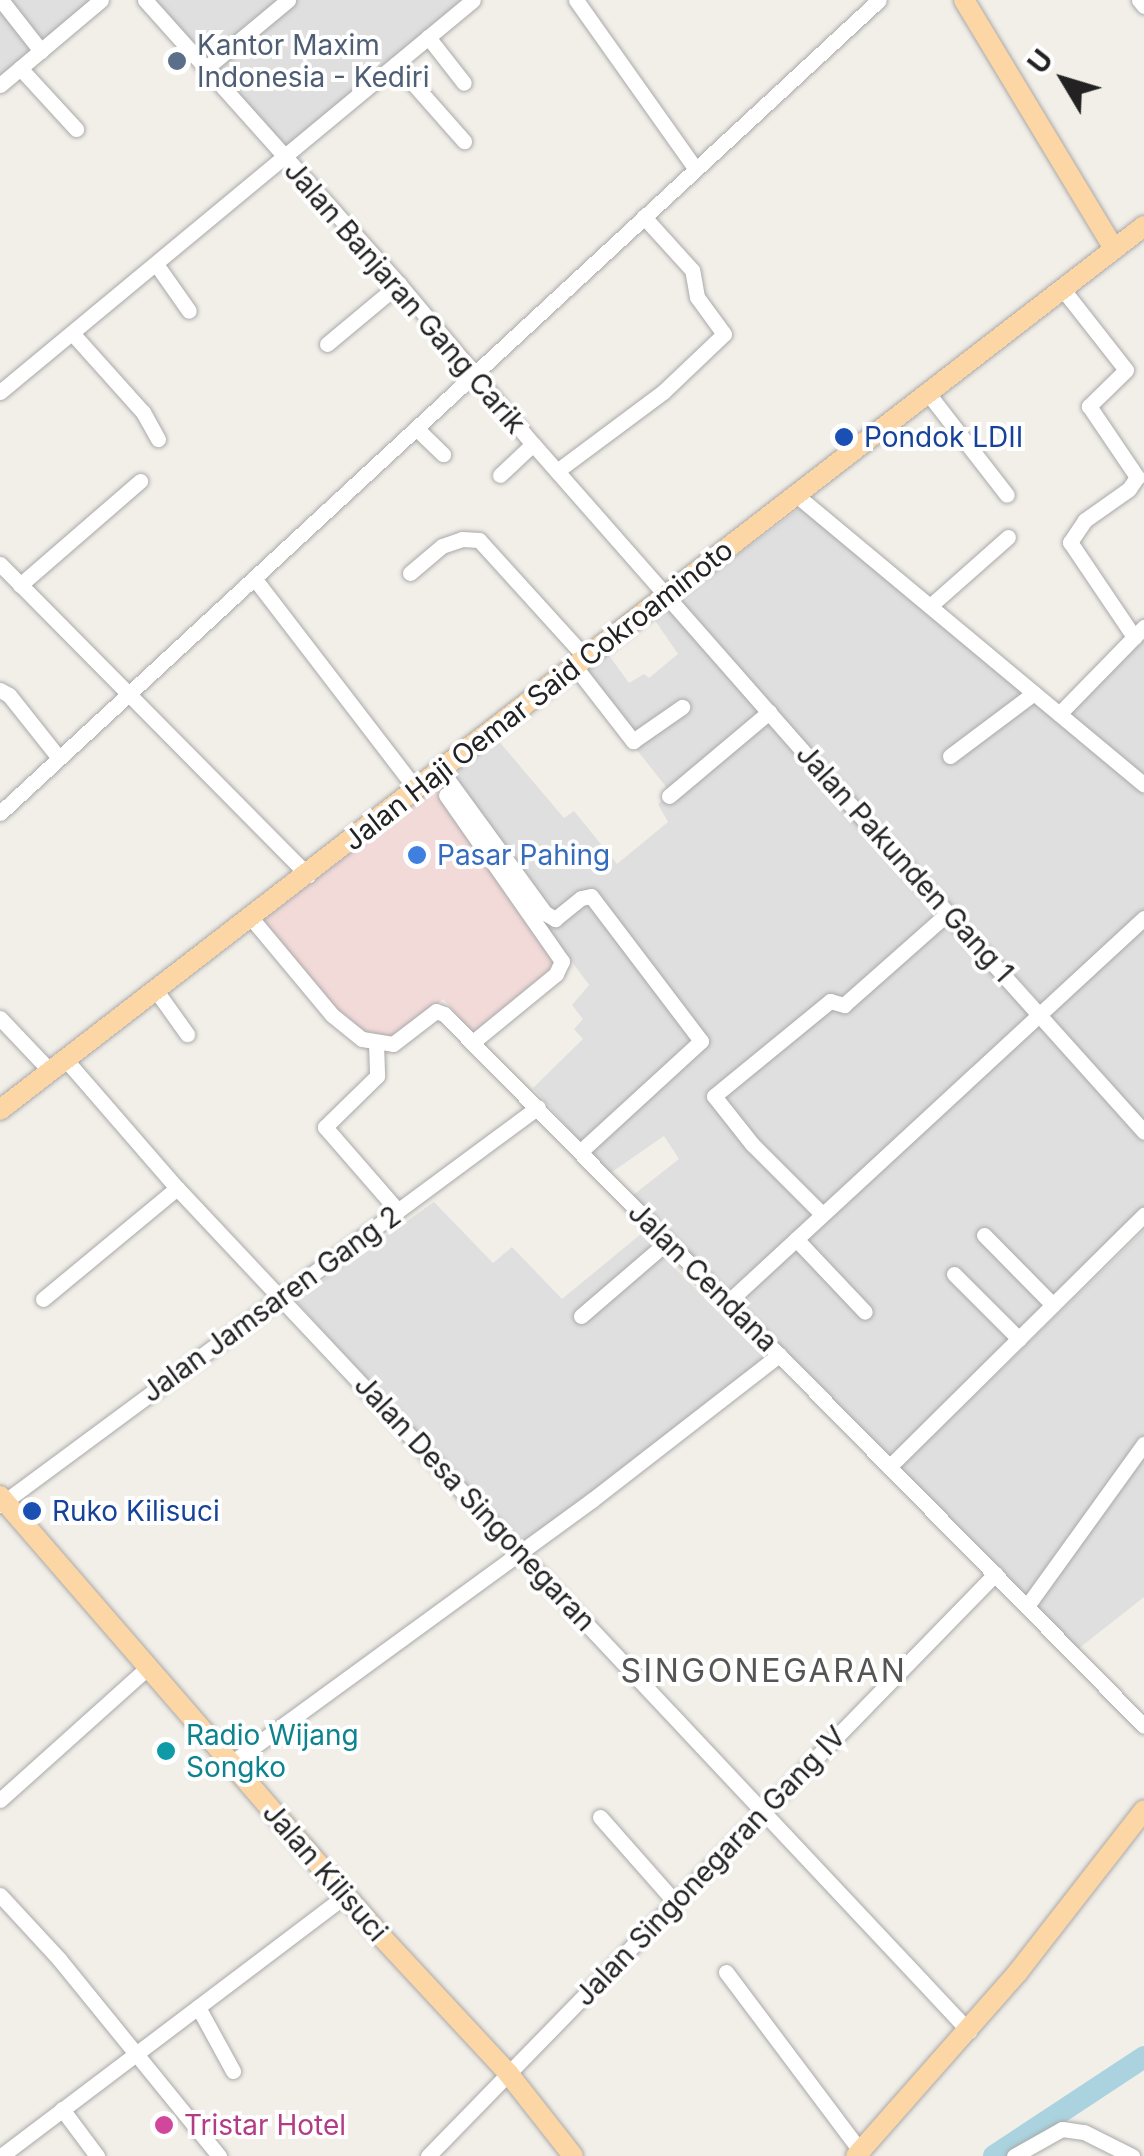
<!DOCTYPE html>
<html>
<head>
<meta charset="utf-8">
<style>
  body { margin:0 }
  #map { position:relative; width:1144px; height:2156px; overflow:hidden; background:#f2efe9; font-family:Inter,sans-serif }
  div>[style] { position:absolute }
  .residential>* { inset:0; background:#e0dfdf }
  .commercial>* { inset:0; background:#f2dad9 }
  .river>* { height:22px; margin:-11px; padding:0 11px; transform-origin:11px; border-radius:11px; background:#aad3df }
  .roads { filter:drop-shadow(0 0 2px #a9a9a9) drop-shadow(0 0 2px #a9a9a9) }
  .minor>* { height:15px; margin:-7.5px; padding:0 7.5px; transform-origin:7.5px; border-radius:7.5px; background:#fff }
  .major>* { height:20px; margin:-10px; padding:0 10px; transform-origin:10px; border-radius:10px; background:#fcd6a4 }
  .dots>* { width:28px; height:28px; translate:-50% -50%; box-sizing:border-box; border:5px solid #fff; border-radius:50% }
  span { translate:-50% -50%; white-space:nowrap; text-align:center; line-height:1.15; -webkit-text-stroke:8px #fff; paint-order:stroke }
  .service-label { font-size:28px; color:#4e5e75 }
  .left { translate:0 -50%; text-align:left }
  .street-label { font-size:28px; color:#222 }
  .transit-label { font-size:28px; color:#164399 }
  .shop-label { font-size:28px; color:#366cbe }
  .culture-label { font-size:28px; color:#0d838f }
  .hotel-label { font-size:28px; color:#b23c85 }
  .quarter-label { font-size:32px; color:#555; letter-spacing:2.5px }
  .north { position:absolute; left:1014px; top:30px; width:100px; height:100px; -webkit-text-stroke:8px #fff; paint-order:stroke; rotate:308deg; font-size:28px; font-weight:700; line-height:40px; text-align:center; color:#222 }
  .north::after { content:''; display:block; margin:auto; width:35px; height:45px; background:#222; clip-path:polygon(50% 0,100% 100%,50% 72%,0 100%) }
</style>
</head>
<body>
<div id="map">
  <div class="residential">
    <i style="clip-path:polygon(0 0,94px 0,0 78px)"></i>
    <i style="clip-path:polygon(155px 0,466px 0,284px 149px)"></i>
    <i style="clip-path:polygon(803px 506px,1144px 795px,1144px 913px,1045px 1008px,677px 600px)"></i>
    <i style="clip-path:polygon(672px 603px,1036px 1015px,728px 1295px,632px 1196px,679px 1159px,664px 1136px,609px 1174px,533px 1088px,583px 1039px,574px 1029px,583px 1019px,572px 1005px,589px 985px,547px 928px,554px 922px,446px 780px,497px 739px,564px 818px,574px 811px,617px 864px,668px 822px,658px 804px,671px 793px,580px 678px,608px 654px,629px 683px,644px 674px,649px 678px,678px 654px,654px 619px)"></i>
    <i style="clip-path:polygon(1144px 635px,1144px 777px,1071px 714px)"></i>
    <i style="clip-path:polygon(1144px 924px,1144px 1124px,1050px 1016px)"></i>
    <i style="clip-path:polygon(1040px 1022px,1144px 1141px,1144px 1208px,891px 1457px,735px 1302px)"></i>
    <i style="clip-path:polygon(434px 1202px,493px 1263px,512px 1247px,562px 1299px,641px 1234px,767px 1361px,519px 1546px,295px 1300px)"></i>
    <i style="clip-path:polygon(1144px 1230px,1144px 1597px,1078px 1649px,899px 1469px)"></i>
  </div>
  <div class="commercial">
    <i style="clip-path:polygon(435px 787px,571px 965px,479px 1039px,443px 999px,404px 1035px,389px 1039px,356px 1034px,260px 923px)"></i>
  </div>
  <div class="river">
    <i style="left:994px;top:2156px;width:180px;rotate:-33.4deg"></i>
  </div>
  <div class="roads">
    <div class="minor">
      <i style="left:1px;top:0;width:65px;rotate:51.9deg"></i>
      <i style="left:145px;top:0;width:381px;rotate:48.2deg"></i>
      <i style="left:399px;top:284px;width:209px;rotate:50.1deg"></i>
      <i style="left:533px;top:444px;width:438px;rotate:48.7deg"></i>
      <i style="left:822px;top:773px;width:482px;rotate:48.1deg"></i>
      <i style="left:576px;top:0;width:206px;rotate:54.7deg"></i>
      <i style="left:1139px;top:0;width:8px;rotate:50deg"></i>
      <i style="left:428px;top:37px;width:58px;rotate:52deg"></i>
      <i style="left:396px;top:64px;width:103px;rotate:48.6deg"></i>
      <i style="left:20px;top:68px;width:83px;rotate:47.4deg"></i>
      <i style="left:205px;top:69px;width:108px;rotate:-39.7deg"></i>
      <i style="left:0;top:85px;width:132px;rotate:-40.1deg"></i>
      <i style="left:156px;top:264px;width:57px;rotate:54.9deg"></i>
      <i style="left:1061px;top:287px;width:105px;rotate:51.9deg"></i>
      <i style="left:1126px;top:370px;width:52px;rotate:135.8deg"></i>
      <i style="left:1089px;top:406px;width:86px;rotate:55.9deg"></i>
      <i style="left:1137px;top:477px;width:14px;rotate:124deg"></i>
      <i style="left:1129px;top:489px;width:54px;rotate:144.8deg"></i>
      <i style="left:1085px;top:520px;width:27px;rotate:124deg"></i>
      <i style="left:1070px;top:542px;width:115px;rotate:56deg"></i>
      <i style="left:72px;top:333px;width:106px;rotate:48.1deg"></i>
      <i style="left:143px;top:412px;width:31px;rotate:61deg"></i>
      <i style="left:327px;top:344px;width:94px;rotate:-39.8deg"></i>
      <i style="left:0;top:392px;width:614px;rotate:-39.65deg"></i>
      <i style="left:927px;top:392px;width:130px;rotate:52.2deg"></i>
      <i style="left:418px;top:430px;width:35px;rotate:44deg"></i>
      <i style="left:557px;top:471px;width:132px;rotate:-36.7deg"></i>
      <i style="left:663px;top:392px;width:84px;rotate:-43.6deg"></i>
      <i style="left:724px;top:334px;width:46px;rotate:-126.1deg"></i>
      <i style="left:697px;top:297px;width:27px;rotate:-100deg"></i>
      <i style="left:692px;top:270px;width:72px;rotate:-132.2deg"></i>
      <i style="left:500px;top:475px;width:45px;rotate:-43.2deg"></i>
      <i style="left:795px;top:494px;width:454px;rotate:39.8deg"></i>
      <i style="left:0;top:564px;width:438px;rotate:45.3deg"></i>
      <i style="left:410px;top:573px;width:42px;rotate:-40.2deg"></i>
      <i style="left:442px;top:546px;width:21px;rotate:-19deg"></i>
      <i style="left:462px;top:539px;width:17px;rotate:3deg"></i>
      <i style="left:479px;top:540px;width:156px;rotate:47.8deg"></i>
      <i style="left:254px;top:578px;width:265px;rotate:52.5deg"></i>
      <i style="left:20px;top:585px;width:159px;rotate:-40.9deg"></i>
      <i style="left:930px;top:606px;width:104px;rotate:-41.5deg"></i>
      <i style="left:573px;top:664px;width:98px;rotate:52.1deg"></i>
      <i style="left:633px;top:741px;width:60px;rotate:-34.8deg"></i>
      <i style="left:0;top:690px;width:10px;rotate:29deg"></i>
      <i style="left:9px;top:695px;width:80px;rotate:51.6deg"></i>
      <i style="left:1059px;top:714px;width:122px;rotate:-45.7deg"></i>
      <i style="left:950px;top:756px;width:105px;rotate:-36.9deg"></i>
      <i style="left:440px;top:769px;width:178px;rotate:53.9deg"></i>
      <i style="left:545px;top:913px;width:12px;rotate:31deg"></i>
      <i style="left:555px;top:919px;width:33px;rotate:-39deg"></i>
      <i style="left:581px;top:898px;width:10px;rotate:-11deg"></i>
      <i style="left:591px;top:896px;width:182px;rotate:52.8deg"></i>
      <i style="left:701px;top:1041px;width:163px;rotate:137.5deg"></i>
      <i style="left:446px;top:795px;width:203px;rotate:55.1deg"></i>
      <i style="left:562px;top:961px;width:14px;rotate:115deg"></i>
      <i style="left:556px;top:974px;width:107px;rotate:140.7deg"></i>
      <i style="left:669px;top:796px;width:131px;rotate:-40deg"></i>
      <i style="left:0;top:813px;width:1197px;rotate:-42.77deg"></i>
      <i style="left:252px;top:919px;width:125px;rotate:50.2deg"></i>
      <i style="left:332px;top:1015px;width:38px;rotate:39deg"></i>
      <i style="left:362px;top:1039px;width:31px;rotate:9deg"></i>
      <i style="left:393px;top:1044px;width:54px;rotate:-37.5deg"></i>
      <i style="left:436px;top:1011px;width:9px;rotate:21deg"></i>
      <i style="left:444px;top:1014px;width:998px;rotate:45.49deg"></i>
      <i style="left:157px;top:992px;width:52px;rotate:54.5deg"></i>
      <i style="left:0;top:1018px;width:74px;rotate:46.6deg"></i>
      <i style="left:376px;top:1043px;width:33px;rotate:88deg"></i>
      <i style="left:377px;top:1076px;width:73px;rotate:135.6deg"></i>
      <i style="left:325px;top:1127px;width:111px;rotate:49deg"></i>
      <i style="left:66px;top:1060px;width:169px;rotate:49.1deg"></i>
      <i style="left:177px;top:1188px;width:1157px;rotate:46.79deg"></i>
      <i style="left:822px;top:1214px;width:99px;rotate:-135deg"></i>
      <i style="left:752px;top:1144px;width:61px;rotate:-128.4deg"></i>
      <i style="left:714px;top:1096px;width:150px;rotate:-39.3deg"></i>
      <i style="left:830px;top:1001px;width:15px;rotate:16deg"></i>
      <i style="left:844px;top:1005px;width:139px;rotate:-41.5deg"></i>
      <i style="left:984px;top:1235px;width:98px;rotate:45.4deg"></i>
      <i style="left:796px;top:1239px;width:100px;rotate:46.6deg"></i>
      <i style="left:954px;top:1274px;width:92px;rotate:45deg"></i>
      <i style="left:43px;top:1299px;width:174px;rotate:-39.6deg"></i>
      <i style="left:728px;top:1302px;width:566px;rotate:-42.71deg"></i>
      <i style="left:581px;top:1316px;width:113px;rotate:-40.7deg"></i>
      <i style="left:889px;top:1467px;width:359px;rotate:-44.7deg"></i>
      <i style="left:0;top:1505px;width:669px;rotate:-36.49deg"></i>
      <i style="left:1027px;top:1606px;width:200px;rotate:-54.2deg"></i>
      <i style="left:230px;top:1764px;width:448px;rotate:-36.1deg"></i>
      <i style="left:592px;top:1500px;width:237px;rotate:-37.8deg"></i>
      <i style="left:0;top:1800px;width:199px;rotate:-41.9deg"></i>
      <i style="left:600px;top:1817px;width:112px;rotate:48.6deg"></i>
      <i style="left:0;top:1895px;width:87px;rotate:47.3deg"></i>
      <i style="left:59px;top:1959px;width:254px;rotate:50.9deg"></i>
      <i style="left:726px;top:1972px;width:225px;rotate:53.1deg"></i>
      <i style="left:198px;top:2007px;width:73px;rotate:61.3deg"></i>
      <i style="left:62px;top:2109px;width:59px;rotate:53.3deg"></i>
      <i style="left:1px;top:2156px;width:433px;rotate:-37.1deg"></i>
      <i style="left:428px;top:2156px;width:813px;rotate:-45.75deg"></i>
      <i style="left:1014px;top:2156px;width:55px;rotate:-29.4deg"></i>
      <i style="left:1062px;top:2129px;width:22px;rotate:8deg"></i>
      <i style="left:1084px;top:2132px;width:54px;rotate:26.6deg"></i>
    </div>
    <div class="major">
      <i style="left:964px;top:0;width:288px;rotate:58.9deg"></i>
      <i style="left:0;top:1110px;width:1446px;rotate:-37.69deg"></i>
      <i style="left:0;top:1496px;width:579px;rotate:49.13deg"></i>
      <i style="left:379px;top:1934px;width:190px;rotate:47.1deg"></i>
      <i style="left:508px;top:2073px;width:105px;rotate:51.9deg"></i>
      <i style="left:856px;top:2156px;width:245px;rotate:-48.6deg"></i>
      <i style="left:1018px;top:1972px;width:205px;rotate:-52.1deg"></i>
    </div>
  </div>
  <div class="dots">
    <i style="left:177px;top:61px;background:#5c6f8a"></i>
    <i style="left:844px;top:437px;background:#1a4fb4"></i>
    <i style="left:417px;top:855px;background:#3f7fe0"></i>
    <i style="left:32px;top:1511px;background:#1a4fb4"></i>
    <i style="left:166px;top:1751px;background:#0f9aa8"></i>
    <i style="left:164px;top:2125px;background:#d1479c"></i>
  </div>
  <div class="service-label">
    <span class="left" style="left:197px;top:61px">Kantor Maxim<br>Indonesia - Kediri</span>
  </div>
  <div class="street-label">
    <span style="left:405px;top:297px;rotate:49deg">Jalan Banjaran Gang Carik</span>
    <span style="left:538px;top:695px;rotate:-38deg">Jalan Haji Oemar Said Cokroaminoto</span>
    <span style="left:905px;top:863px;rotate:48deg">Jalan Pakunden Gang 1</span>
    <span style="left:703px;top:1277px;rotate:45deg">Jalan Cendana</span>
    <span style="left:271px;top:1304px;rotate:-36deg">Jalan Jamsaren Gang 2</span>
    <span style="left:475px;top:1503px;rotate:47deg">Jalan Desa Singonegaran</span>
    <span style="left:710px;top:1866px;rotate:-46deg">Jalan Singonegaran Gang IV</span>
    <span style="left:325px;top:1872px;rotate:49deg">Jalan Kilisuci</span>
  </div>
  <div class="transit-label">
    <span class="left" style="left:864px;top:437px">Pondok LDII</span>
    <span class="left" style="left:52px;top:1511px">Ruko Kilisuci</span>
  </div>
  <div class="shop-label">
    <span class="left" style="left:437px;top:855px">Pasar Pahing</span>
  </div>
  <div class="culture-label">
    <span class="left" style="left:186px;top:1751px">Radio Wijang<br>Songko</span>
  </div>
  <div class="hotel-label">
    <span class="left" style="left:184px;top:2125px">Tristar Hotel</span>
  </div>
  <div class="quarter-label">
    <span style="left:764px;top:1671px">SINGONEGARAN</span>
  </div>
  <div class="north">U</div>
</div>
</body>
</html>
